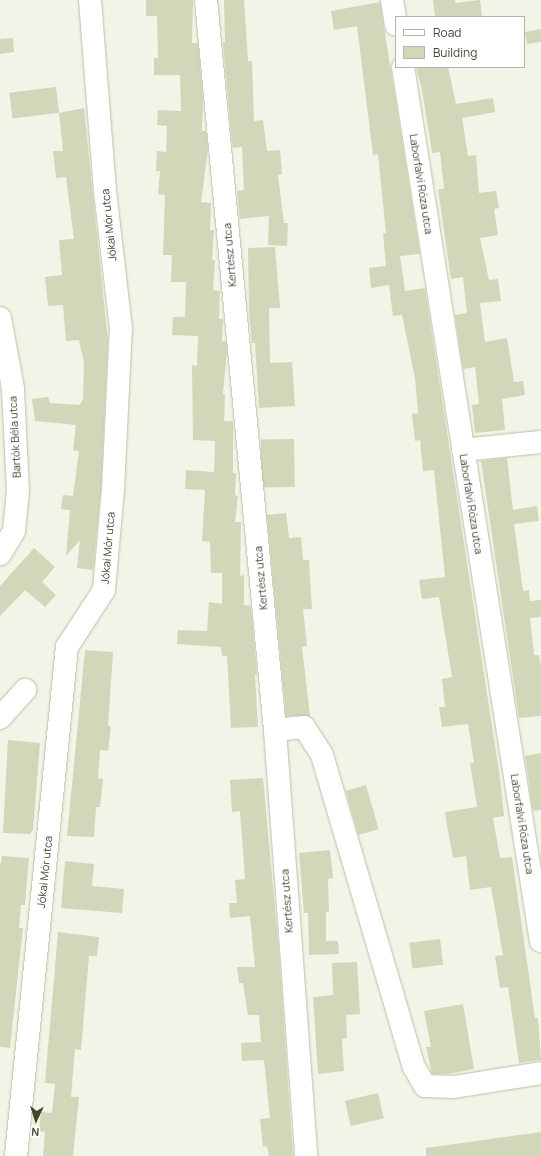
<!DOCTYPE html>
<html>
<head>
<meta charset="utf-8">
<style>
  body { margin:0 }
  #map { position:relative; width:541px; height:1156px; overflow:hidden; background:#f1f4e6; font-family:Manrope,sans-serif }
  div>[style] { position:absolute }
  .building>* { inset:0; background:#d3d7ba; transform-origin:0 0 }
  .roads { filter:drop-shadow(0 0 1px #bbc0a7) drop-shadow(0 0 1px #bbc0a7) }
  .minor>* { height:22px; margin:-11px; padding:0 11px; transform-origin:11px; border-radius:11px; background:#fff }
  span { translate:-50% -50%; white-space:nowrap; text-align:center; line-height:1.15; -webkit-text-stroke:3.5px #fff; paint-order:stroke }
  .street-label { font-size:11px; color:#454734 }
  .legend { position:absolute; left:395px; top:16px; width:130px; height:52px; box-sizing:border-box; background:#fff; border:1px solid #b5b5ae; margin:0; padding:5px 7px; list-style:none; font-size:12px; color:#454734 }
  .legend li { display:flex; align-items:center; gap:8px; height:20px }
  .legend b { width:20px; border:1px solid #b5b5ae }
  .north { position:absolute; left:16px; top:1100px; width:40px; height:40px; -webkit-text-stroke:3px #fff; paint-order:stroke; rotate:184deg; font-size:11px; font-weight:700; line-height:16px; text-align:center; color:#454734 }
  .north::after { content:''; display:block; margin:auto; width:14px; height:18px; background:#454734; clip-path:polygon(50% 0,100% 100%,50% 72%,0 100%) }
</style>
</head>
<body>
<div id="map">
  <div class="building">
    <i style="clip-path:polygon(146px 0,193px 0,192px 43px,198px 43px,203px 98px,202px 131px,206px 131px,208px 149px,201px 202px,211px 203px,210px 230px,214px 230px,212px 260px,215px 260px,213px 290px,220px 291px,219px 319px,223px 319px,222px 341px,226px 341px,227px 351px,223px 394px,225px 394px,224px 421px,233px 421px,233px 473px,236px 473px,235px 495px,238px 496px,235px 522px,241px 522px,240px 576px,244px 575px,244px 605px,251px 606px,257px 675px,255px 675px,258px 727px,231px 728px,227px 656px,222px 656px,221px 647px,177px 644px,178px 630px,207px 631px,209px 602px,222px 604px,222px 573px,211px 573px,210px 542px,202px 541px,205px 490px,185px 489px,186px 470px,214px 472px,215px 441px,193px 440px,192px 365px,197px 366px,198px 336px,172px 335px,173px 317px,185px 317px,186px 282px,171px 282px,172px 255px,163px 255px,165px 195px,158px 194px,160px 171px,156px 171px,157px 151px,166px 152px,167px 126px,157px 125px,158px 110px,181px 111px,180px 75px,154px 75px,154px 58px,158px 58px,157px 16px,146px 16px)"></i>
    <i style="clip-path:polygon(224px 0,244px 0,248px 61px,252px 61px,254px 121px,263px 120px,267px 151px,280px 150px,282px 174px,278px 175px,284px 223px,288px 223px,287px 246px,268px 245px,269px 216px,240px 219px,237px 191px,244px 190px,242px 147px,233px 148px,232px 142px,223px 42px,225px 42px)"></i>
    <i style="clip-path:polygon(433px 0,455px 0,455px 3px,480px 0,482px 16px,435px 17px)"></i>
    <i style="clip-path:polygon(380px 2px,420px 254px,400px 256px,405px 291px,425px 288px,501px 785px,504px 816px,493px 818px,500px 858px,512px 857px,535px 1018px,538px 1018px,541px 1060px,519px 1063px,508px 987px,500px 988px,495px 956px,503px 955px,491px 887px,470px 890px,466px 856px,453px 858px,447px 825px,445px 812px,477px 807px,470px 763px,474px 763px,468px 724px,442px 727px,439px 707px,445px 707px,442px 679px,452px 677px,439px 597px,422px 599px,419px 580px,445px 577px,434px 470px,423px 471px,420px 440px,415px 441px,412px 414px,418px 413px,415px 378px,402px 315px,393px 316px,389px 285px,371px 288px,369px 268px,386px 266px,383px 233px,386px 233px,378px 154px,373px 155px,357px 26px,334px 30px,331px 11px)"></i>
    <i style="clip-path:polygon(541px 29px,541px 42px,527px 44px,525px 32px)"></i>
    <i style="clip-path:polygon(13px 38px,14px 52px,0 54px,0 39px)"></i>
    <i style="clip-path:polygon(416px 67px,448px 67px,456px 104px,493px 98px,495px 112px,462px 118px,468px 156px,476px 155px,479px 193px,496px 191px,499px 208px,494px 209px,498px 235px,480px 238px,489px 280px,498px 279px,501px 301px,480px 303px,485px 342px,507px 338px,514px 382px,523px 381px,525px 395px,502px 399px,505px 430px,475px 433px,472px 405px,479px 404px,475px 367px,463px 369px,455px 315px,467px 313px,463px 277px,451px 279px,438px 189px,444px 189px,440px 152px,432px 153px,422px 90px)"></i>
    <i style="left:56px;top:87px;width:26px;height:47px;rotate:83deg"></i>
    <i style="clip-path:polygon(84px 108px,108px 341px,101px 489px,93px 570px,77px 568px,80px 540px,66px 556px,70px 510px,61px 509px,63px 495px,73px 496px,79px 451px,73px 450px,76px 425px,35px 421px,32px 399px,48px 397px,50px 403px,80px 405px,83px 399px,84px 363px,79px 340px,66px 341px,63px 305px,48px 306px,45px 277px,62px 275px,59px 240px,74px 239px,66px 177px,56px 178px,53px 151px,63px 151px,59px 113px)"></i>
    <i style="clip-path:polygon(275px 247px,280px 308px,269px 308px,270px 363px,292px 362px,295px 406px,259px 408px,255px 343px,252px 343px,249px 310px,248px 248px)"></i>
    <i style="left:294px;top:439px;width:48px;height:33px;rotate:89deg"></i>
    <i style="clip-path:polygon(507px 458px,513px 510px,537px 506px,539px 521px,514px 524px,523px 591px,529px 590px,530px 601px,541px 600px,541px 617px,530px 618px,534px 655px,539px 655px,541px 668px,541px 716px,519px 718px,481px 461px)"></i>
    <i style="clip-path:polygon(286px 513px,289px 538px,301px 537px,303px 560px,309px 560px,312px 609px,303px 609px,307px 646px,302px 647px,310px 716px,286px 716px,267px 515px)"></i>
    <i style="clip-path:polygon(34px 548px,55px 567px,42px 582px,56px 595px,45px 607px,25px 590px,0 616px,0 586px)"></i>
    <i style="clip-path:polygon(85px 650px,113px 652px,108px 726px,111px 726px,108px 751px,100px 750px,98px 778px,103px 779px,100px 807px,96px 807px,94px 837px,67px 836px)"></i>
    <i style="clip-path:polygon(8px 740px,40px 743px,33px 830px,30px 834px,3px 833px)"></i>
    <i style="clip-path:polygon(541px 753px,541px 810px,533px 811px,525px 756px)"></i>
    <i style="clip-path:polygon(263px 778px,279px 953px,293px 1156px,269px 1156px,267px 1146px,263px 1147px,260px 1119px,270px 1118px,264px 1060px,242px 1061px,241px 1043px,261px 1042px,259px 1015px,248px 1015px,243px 983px,239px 983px,237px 967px,255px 967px,250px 916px,230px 918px,229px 903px,237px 903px,235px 880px,245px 879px,240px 811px,232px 812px,230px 780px)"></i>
    <i style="left:366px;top:785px;width:46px;height:21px;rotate:74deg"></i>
    <i style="clip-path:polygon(330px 850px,333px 878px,328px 879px,329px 912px,326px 912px,326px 941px,338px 941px,339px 954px,309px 955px,308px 913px,304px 913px,299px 853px)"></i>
    <i style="clip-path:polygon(2px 856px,29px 858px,25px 905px,21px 905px,19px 928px,23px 928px,10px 1048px,0 1047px,0 866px)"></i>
    <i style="clip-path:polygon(65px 861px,94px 864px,92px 886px,124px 889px,122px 913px,61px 908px)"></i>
    <i style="clip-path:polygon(58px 932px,99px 937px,97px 956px,89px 956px,81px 1050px,75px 1049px,71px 1097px,79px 1097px,73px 1156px,43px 1156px,45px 1132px,39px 1131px,41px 1112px,52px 1113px,55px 1084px,45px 1083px)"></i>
    <i style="left:440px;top:939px;width:26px;height:31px;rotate:83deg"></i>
    <i style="clip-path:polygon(357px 962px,360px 1014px,346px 1015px,347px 1038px,342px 1039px,344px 1071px,318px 1074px,313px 997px,333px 995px,332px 963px)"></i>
    <i style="clip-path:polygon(463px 1004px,474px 1069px,448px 1074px,432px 1074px,426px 1047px,431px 1047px,424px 1011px)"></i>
    <i style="left:378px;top:1093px;width:26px;height:34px;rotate:77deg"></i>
    <i style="clip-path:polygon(541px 1132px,541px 1156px,426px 1156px,426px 1148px)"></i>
  </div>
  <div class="roads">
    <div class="minor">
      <i style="left:206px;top:0;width:733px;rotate:84.6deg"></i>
      <i style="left:275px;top:730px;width:427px;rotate:85.8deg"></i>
      <i style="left:392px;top:0;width:25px;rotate:81deg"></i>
      <i style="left:403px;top:67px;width:885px;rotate:81.03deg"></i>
      <i style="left:0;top:318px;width:72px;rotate:79.6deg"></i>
      <i style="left:13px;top:389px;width:101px;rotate:87.2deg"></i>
      <i style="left:18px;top:490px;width:41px;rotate:95.6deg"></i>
      <i style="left:14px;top:531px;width:27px;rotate:121deg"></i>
      <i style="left:463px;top:450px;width:78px;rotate:-5.9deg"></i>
      <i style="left:0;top:718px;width:38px;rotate:-48deg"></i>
      <i style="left:275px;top:730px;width:29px;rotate:-6deg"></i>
      <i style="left:304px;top:727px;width:33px;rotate:57deg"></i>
      <i style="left:322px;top:755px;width:325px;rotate:73.6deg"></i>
      <i style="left:414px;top:1067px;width:22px;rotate:60deg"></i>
      <i style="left:425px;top:1086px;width:29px;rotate:2deg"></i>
      <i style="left:454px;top:1087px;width:88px;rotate:-9.1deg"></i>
      <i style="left:16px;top:1156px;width:512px;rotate:-84.28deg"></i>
      <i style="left:67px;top:647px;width:68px;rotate:-57deg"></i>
      <i style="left:104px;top:590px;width:100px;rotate:-84.9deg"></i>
      <i style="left:113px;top:490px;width:161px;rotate:-87.2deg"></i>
      <i style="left:121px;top:329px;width:139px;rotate:-96.6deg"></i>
      <i style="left:105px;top:191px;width:192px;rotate:-94.5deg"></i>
    </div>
  </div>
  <div class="street-label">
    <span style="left:421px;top:184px;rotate:81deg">Laborfalvi Róza utca</span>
    <span style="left:109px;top:225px;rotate:-96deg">Jókai Mór utca</span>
    <span style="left:230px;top:255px;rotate:-95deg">Kertész utca</span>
    <span style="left:15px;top:437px;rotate:-93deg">Bartók Béla utca</span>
    <span style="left:471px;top:504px;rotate:81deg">Laborfalvi Róza utca</span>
    <span style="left:108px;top:548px;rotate:-85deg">Jókai Mór utca</span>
    <span style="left:261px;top:578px;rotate:-95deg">Kertész utca</span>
    <span style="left:522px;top:824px;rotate:81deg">Laborfalvi Róza utca</span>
    <span style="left:45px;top:872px;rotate:-84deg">Jókai Mór utca</span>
    <span style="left:287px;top:901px;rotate:-94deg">Kertész utca</span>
  </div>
  <ul class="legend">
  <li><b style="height:5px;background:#fff"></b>Road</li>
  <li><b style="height:11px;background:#d3d7ba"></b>Building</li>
  </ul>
  <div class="north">N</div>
</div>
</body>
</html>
